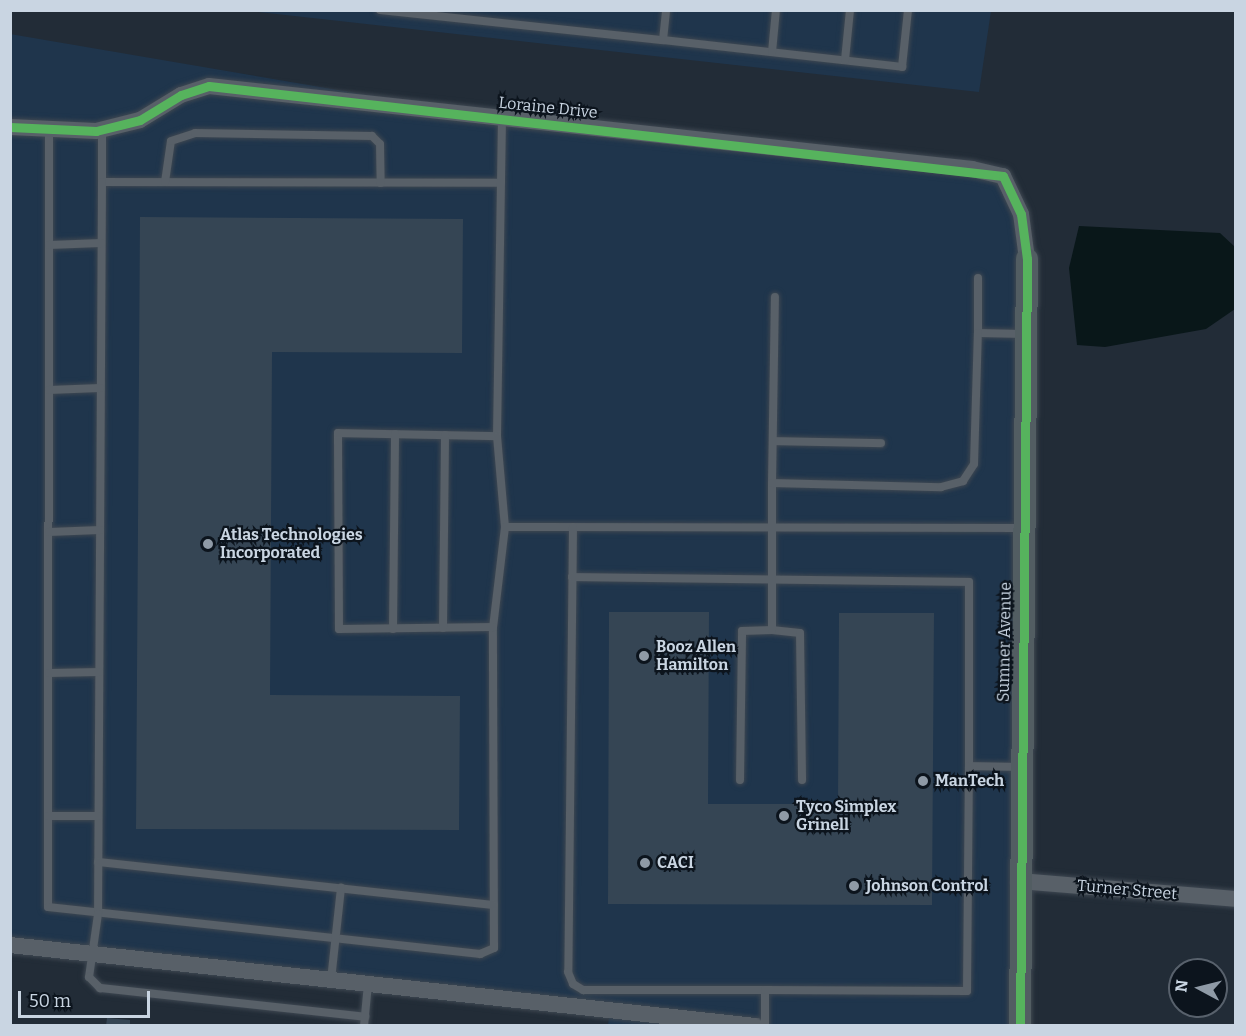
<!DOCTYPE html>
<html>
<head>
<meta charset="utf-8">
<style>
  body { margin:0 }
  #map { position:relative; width:1246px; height:1036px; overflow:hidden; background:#222c37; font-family:Bitter,serif }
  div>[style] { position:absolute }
  .built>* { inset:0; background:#1f354c }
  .water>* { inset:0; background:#091719 }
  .building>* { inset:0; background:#354554 }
  .roads { filter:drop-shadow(0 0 2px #3e4751) drop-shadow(0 0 2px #3e4751) }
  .lane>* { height:8px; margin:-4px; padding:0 4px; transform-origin:4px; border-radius:4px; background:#586068 }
  .street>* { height:16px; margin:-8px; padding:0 8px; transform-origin:8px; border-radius:8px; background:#586068 }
  .secondary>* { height:22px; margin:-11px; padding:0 11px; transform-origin:11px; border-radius:11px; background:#525d62 }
  .cycleway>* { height:9px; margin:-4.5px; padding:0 4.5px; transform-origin:4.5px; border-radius:4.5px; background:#56b35d }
  .dots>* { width:16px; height:16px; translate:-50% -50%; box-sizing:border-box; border:3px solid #0c141d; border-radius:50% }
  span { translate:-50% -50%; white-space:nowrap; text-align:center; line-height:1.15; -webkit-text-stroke:4.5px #0c141d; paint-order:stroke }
  .street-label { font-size:16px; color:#c9d5e2 }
  .poi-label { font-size:16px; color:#c9d5e2; font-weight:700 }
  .left { translate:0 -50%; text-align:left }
  .frame { position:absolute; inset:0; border:12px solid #c9d5e2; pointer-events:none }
  .north { position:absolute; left:1168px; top:958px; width:60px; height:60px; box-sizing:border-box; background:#0c141d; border:2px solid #58616c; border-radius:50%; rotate:277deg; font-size:16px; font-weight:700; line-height:24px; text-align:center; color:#c9d5e2 }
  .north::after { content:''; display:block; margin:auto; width:21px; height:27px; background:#8f9aa6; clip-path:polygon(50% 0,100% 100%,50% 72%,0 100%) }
  .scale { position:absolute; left:18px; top:991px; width:132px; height:27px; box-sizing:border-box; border:3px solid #c9d5e2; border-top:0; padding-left:8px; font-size:18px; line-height:21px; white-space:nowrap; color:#c9d5e2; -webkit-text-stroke:4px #0c141d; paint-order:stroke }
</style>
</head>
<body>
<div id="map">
  <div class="built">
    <i style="clip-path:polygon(249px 11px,991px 11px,979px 92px)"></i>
    <i style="clip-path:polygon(10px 34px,502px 118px,1003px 176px,1021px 214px,1020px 1025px,608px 1025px,610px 1010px,11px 945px)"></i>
  </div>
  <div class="water">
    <i style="clip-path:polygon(1079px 226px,1220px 233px,1235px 247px,1235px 309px,1206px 329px,1105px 347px,1077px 345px,1069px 268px)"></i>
  </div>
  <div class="building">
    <i style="clip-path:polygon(140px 217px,463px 219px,462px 353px,272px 352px,270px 695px,460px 696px,459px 830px,136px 829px)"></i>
    <i style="clip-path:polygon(609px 612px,709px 612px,708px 804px,838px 804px,839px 613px,934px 613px,932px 905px,608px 904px)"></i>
    <i style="clip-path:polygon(107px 1018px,130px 1020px,130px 1026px,106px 1026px)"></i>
  </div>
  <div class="roads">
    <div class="lane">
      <i style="left:380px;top:10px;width:285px;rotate:6.1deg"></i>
      <i style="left:663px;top:40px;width:30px;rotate:-84deg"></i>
      <i style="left:663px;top:40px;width:241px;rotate:6.4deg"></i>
      <i style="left:902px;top:67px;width:57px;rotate:-84deg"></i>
      <i style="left:772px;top:52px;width:42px;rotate:-84.6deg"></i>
      <i style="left:845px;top:60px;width:50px;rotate:-84.3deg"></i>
      <i style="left:49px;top:129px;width:778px;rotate:90.07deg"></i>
      <i style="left:48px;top:907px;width:435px;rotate:6.2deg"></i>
      <i style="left:480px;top:954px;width:15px;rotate:-23deg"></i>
      <i style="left:494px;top:948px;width:321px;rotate:-90.2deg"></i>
      <i style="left:102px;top:129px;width:53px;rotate:90deg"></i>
      <i style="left:102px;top:182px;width:399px;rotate:0.1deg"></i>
      <i style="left:102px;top:182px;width:732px;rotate:90.31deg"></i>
      <i style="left:98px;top:914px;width:64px;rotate:98.1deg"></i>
      <i style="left:89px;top:977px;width:16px;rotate:45deg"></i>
      <i style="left:100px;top:988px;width:267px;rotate:6.2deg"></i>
      <i style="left:165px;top:182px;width:41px;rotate:-81.7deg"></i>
      <i style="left:171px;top:141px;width:25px;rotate:-18deg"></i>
      <i style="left:195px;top:133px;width:177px;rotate:1deg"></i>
      <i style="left:372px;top:136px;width:11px;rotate:45deg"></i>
      <i style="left:380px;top:144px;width:39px;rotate:89deg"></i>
      <i style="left:49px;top:245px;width:52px;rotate:-2.2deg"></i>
      <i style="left:978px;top:278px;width:55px;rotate:90deg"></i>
      <i style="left:978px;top:333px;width:46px;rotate:1.2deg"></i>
      <i style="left:49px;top:390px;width:51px;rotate:-2.2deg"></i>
      <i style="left:497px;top:436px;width:318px;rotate:-89.1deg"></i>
      <i style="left:773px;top:441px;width:108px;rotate:1.1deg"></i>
      <i style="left:772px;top:483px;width:186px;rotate:-89.1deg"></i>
      <i style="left:505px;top:527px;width:101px;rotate:96.8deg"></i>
      <i style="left:493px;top:627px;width:154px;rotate:179.3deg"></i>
      <i style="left:339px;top:629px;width:196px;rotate:-90.3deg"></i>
      <i style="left:338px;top:433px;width:159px;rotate:1.1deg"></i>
      <i style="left:497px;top:436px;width:91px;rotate:85deg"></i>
      <i style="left:505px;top:527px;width:516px;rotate:0.11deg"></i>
      <i style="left:573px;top:527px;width:445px;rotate:90.6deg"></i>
      <i style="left:568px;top:972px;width:13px;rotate:67deg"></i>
      <i style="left:573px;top:984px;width:12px;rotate:31deg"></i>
      <i style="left:583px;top:990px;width:182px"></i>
      <i style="left:49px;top:532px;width:51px;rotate:-2.2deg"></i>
      <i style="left:572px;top:577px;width:397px;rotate:0.7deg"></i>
      <i style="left:969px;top:582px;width:184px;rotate:90deg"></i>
      <i style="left:443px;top:628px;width:193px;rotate:-89.4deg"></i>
      <i style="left:393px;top:629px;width:195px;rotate:-89.4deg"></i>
      <i style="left:772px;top:630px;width:28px;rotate:6deg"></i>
      <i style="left:800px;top:633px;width:147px;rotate:89.2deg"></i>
      <i style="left:49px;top:673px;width:50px;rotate:-1.1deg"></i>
      <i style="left:740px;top:780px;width:149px;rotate:-89.2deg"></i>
      <i style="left:742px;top:631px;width:30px;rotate:-2deg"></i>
      <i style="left:772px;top:630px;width:147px;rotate:-90deg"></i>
      <i style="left:772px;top:483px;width:169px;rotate:1.4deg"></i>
      <i style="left:941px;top:487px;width:23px;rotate:-15deg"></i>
      <i style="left:963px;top:481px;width:20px;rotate:-57deg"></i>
      <i style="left:974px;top:464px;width:131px;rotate:-88.3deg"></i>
      <i style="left:48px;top:816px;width:50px"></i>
      <i style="left:98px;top:862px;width:398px;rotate:6.2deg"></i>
      <i style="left:331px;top:980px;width:93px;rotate:-83.8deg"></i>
      <i style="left:364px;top:1026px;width:42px;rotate:-84.6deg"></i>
      <i style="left:765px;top:1026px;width:36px;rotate:-90deg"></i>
      <i style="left:765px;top:990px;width:202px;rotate:0.3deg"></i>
      <i style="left:967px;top:991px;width:225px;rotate:-89.5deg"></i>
      <i style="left:969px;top:766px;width:50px;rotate:1.1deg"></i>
    </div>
    <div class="street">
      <i style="left:10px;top:127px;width:86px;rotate:2.7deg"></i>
      <i style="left:96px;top:131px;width:45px;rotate:-14deg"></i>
      <i style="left:140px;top:120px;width:48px;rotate:-31.4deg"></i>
      <i style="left:181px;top:95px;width:29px;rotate:-18deg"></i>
      <i style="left:209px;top:86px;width:768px;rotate:6.21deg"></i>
      <i style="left:972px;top:169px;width:32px;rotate:13deg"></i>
      <i style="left:1003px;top:176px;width:42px;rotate:64.7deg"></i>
      <i style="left:1021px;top:214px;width:45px;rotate:82.4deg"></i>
      <i style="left:1018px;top:881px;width:219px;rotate:4.7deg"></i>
      <i style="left:10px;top:945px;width:750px;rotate:6.2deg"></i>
    </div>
    <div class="secondary">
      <i style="left:1020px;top:1026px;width:767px;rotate:-89.48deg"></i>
    </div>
  </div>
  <div class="cycleway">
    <i style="left:10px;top:127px;width:86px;rotate:2.7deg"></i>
    <i style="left:96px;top:131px;width:45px;rotate:-14deg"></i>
    <i style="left:140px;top:120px;width:48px;rotate:-31.4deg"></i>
    <i style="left:181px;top:95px;width:29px;rotate:-18deg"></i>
    <i style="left:209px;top:86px;width:799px;rotate:6.47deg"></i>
    <i style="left:1003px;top:176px;width:42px;rotate:64.7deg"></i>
    <i style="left:1021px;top:214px;width:45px;rotate:82.4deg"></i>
    <i style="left:1027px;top:259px;width:767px;rotate:90.52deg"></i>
  </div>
  <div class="dots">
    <i style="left:208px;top:544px;background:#8f9aa6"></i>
    <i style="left:644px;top:656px;background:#8f9aa6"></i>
    <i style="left:923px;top:781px;background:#8f9aa6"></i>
    <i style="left:784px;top:816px;background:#8f9aa6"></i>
    <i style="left:645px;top:863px;background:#8f9aa6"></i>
    <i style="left:854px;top:886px;background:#8f9aa6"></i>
  </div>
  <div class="street-label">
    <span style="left:548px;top:108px;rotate:6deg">Loraine Drive</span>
    <span style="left:1005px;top:642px;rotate:-89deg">Sumner Avenue</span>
    <span style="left:1127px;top:890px;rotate:5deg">Turner Street</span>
  </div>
  <div class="poi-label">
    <span class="left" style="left:220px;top:544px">Atlas Technologies<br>Incorporated</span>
    <span class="left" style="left:656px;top:656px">Booz Allen<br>Hamilton</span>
    <span class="left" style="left:935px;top:781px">ManTech</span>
    <span class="left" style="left:796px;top:816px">Tyco Simplex<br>Grinell</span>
    <span class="left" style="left:657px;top:863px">CACI</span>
    <span class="left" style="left:866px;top:886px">Johnson Control</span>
  </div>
  <div class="frame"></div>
  <div class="north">N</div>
  <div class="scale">50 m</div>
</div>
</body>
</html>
